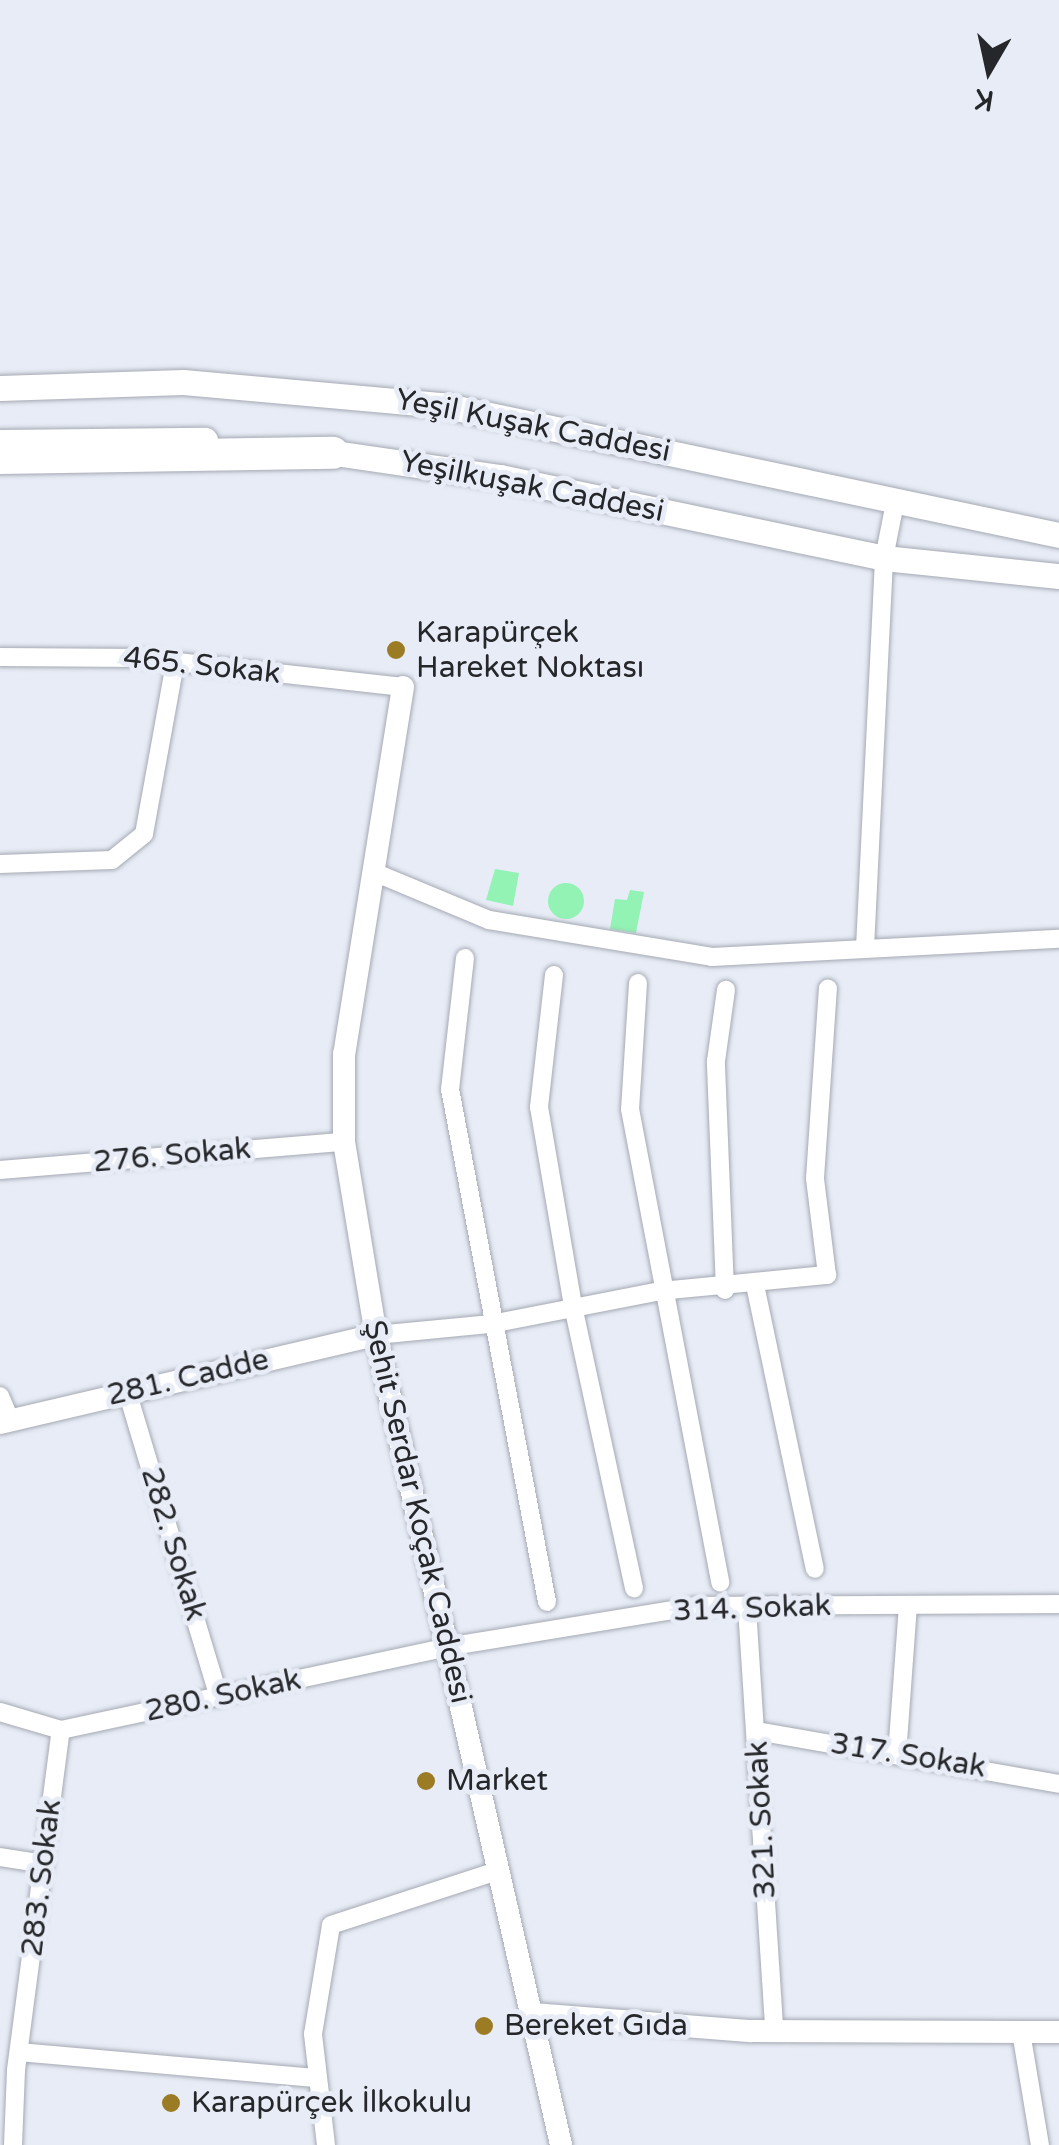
<!DOCTYPE html>
<html>
<head>
<meta charset="utf-8">
<style>
  body { margin:0 }
  #map { position:relative; width:1059px; height:2145px; overflow:hidden; background:#e7ecf6; font-family:"Varela Round",sans-serif }
  div>[style] { position:absolute }
  .green>* { inset:0; background:#92f3b4 }
  .round { border-radius:50% }
  .roads { filter:drop-shadow(0 0 2px #a5a9b3) drop-shadow(0 0 2px #a5a9b3) }
  .minor>* { height:18px; margin:-9px; padding:0 9px; transform-origin:9px; border-radius:9px; background:#fff }
  .tertiary>* { height:22px; margin:-11px; padding:0 11px; transform-origin:11px; border-radius:11px; background:#fff }
  .secondary>* { height:25px; margin:-12.5px; padding:0 12.5px; transform-origin:12.5px; border-radius:12.5px; background:#fff }
  .motorway>* { height:32px; margin:-16px; padding:0 16px; transform-origin:16px; border-radius:16px; background:#fff }
  .dots>* { width:28px; height:28px; translate:-50% -50%; box-sizing:border-box; border:5px solid #e7ecf6; border-radius:50% }
  span { translate:-50% -50%; white-space:nowrap; text-align:center; line-height:1.15; -webkit-text-stroke:10px #e7ecf6; paint-order:stroke }
  .street-label { font-size:30px; color:#26272b }
  .poi-label { font-size:30px; color:#26272b }
  .left { translate:0 -50%; text-align:left }
  .north { position:absolute; left:939px; top:20px; width:100px; height:100px; -webkit-text-stroke:8px #e7ecf6; paint-order:stroke; rotate:189deg; font-size:28px; font-weight:700; line-height:40px; text-align:center; color:#26272b }
  .north::after { content:''; display:block; margin:auto; width:35px; height:45px; background:#26272b; clip-path:polygon(50% 0,100% 100%,50% 72%,0 100%) }
</style>
</head>
<body>
<div id="map">
  <div class="green">
    <i style="clip-path:polygon(495px 869px,519px 873px,513px 906px,486px 900px)"></i>
    <i class="round" style="left:548px;top:883px;width:36px;height:36px"></i>
    <i style="clip-path:polygon(630px 890px,644px 892px,636px 933px,610px 929px,615px 899px,627px 900px)"></i>
  </div>
  <div class="roads">
    <div class="minor">
      <i style="left:0;top:657px;width:141px;rotate:0.4deg"></i>
      <i style="left:141px;top:658px;width:264px;rotate:6.3deg"></i>
      <i style="left:0;top:864px;width:112px;rotate:-2deg"></i>
      <i style="left:112px;top:860px;width:41px;rotate:-39.1deg"></i>
      <i style="left:144px;top:834px;width:174px;rotate:-79.7deg"></i>
      <i style="left:376px;top:873px;width:122px;rotate:22.6deg"></i>
      <i style="left:489px;top:920px;width:226px;rotate:9.4deg"></i>
      <i style="left:712px;top:957px;width:347px;rotate:-3deg"></i>
      <i style="left:865px;top:948px;width:390px;rotate:-87.2deg"></i>
      <i style="left:884px;top:558px;width:56px;rotate:-78.7deg"></i>
      <i style="left:465px;top:958px;width:132px;rotate:96.5deg"></i>
      <i style="left:450px;top:1089px;width:522px;rotate:79.29deg"></i>
      <i style="left:554px;top:975px;width:133px;rotate:96.5deg"></i>
      <i style="left:539px;top:1107px;width:202px;rotate:80.3deg"></i>
      <i style="left:573px;top:1306px;width:289px;rotate:77.8deg"></i>
      <i style="left:638px;top:983px;width:126px;rotate:93.6deg"></i>
      <i style="left:630px;top:1109px;width:482px;rotate:79.2deg"></i>
      <i style="left:0;top:1170px;width:345px;rotate:-4.7deg"></i>
      <i style="left:755px;top:1285px;width:290px;rotate:78.1deg"></i>
      <i style="left:725px;top:1290px;width:229px;rotate:-92.3deg"></i>
      <i style="left:716px;top:1061px;width:72px;rotate:-82deg"></i>
      <i style="left:376px;top:1335px;width:116px;rotate:-5.5deg"></i>
      <i style="left:491px;top:1324px;width:172px;rotate:-11deg"></i>
      <i style="left:660px;top:1291px;width:168px;rotate:-5.5deg"></i>
      <i style="left:827px;top:1275px;width:98px;rotate:-97.1deg"></i>
      <i style="left:815px;top:1178px;width:190px;rotate:-86.1deg"></i>
      <i style="left:127px;top:1391px;width:320px;rotate:73.3deg"></i>
      <i style="left:0;top:1396px;width:26px;rotate:67deg"></i>
      <i style="left:747px;top:1608px;width:424px;rotate:86.3deg"></i>
      <i style="left:0;top:1712px;width:64px;rotate:16.4deg"></i>
      <i style="left:61px;top:1730px;width:395px;rotate:-12.1deg"></i>
      <i style="left:447px;top:1647px;width:253px;rotate:-9.3deg"></i>
      <i style="left:697px;top:1606px;width:362px;rotate:-0.3deg"></i>
      <i style="left:756px;top:1731px;width:308px;rotate:9.9deg"></i>
      <i style="left:897px;top:1755px;width:150px;rotate:-85.8deg"></i>
      <i style="left:0;top:1857px;width:45px;rotate:9deg"></i>
      <i style="left:1021px;top:2032px;width:115px;rotate:80.5deg"></i>
      <i style="left:19px;top:2052px;width:297px;rotate:5deg"></i>
      <i style="left:13px;top:2145px;width:75px;rotate:-87.7deg"></i>
      <i style="left:16px;top:2070px;width:343px;rotate:-82.5deg"></i>
      <i style="left:326px;top:2145px;width:112px;rotate:-96.7deg"></i>
      <i style="left:313px;top:2034px;width:110px;rotate:-80.6deg"></i>
      <i style="left:331px;top:1925px;width:175px;rotate:-18deg"></i>
    </div>
    <div class="tertiary">
      <i style="left:403px;top:687px;width:372px;rotate:99.1deg"></i>
      <i style="left:344px;top:1054px;width:88px;rotate:90deg"></i>
      <i style="left:344px;top:1142px;width:196px;rotate:80.6deg"></i>
      <i style="left:376px;top:1335px;width:831px;rotate:77.13deg"></i>
      <i style="left:0;top:1423px;width:386px;rotate:-13.2deg"></i>
      <i style="left:533px;top:2014px;width:219px;rotate:4.5deg"></i>
      <i style="left:751px;top:2031px;width:308px;rotate:0.2deg"></i>
    </div>
    <div class="secondary">
      <i style="left:0;top:388px;width:183px;rotate:-1.9deg"></i>
      <i style="left:183px;top:382px;width:260px;rotate:5.1deg"></i>
      <i style="left:442px;top:405px;width:631px;rotate:11.9deg"></i>
      <i style="left:0;top:442px;width:205px;rotate:-0.6deg"></i>
      <i style="left:314px;top:450px;width:188px;rotate:8.3deg"></i>
      <i style="left:500px;top:477px;width:392px;rotate:11.9deg"></i>
      <i style="left:884px;top:558px;width:176px;rotate:5.9deg"></i>
    </div>
    <div class="motorway">
      <i style="left:0;top:458px;width:333px;rotate:-0.9deg"></i>
    </div>
  </div>
  <div class="dots">
    <i style="left:396px;top:650px;background:#9b7c25"></i>
    <i style="left:426px;top:1781px;background:#9b7c25"></i>
    <i style="left:484px;top:2026px;background:#9b7c25"></i>
    <i style="left:171px;top:2103px;background:#9b7c25"></i>
  </div>
  <div class="street-label">
    <span style="left:533px;top:426px;rotate:11deg">Yeşil Kuşak Caddesi</span>
    <span style="left:532px;top:487px;rotate:11deg">Yeşilkuşak Caddesi</span>
    <span style="left:202px;top:666px;rotate:6deg">465. Sokak</span>
    <span style="left:172px;top:1156px;rotate:-5deg">276. Sokak</span>
    <span style="left:188px;top:1378px;rotate:-13deg">281. Cadde</span>
    <span style="left:417px;top:1512px;rotate:77deg">Şehit Serdar Koçak Caddesi</span>
    <span style="left:173px;top:1544px;rotate:73deg">282. Sokak</span>
    <span style="left:752px;top:1609px;rotate:-2deg">314. Sokak</span>
    <span style="left:223px;top:1696px;rotate:-12deg">280. Sokak</span>
    <span style="left:908px;top:1756px;rotate:9deg">317. Sokak</span>
    <span style="left:762px;top:1820px;rotate:-93deg">321. Sokak</span>
    <span style="left:42px;top:1878px;rotate:-83deg">283. Sokak</span>
  </div>
  <div class="poi-label">
    <span class="left" style="left:416px;top:650px">Karapürçek<br>Hareket Noktası</span>
    <span class="left" style="left:446px;top:1781px">Market</span>
    <span class="left" style="left:504px;top:2026px">Bereket Gıda</span>
    <span class="left" style="left:191px;top:2103px">Karapürçek İlkokulu</span>
  </div>
  <div class="north">K</div>
</div>
</body>
</html>
